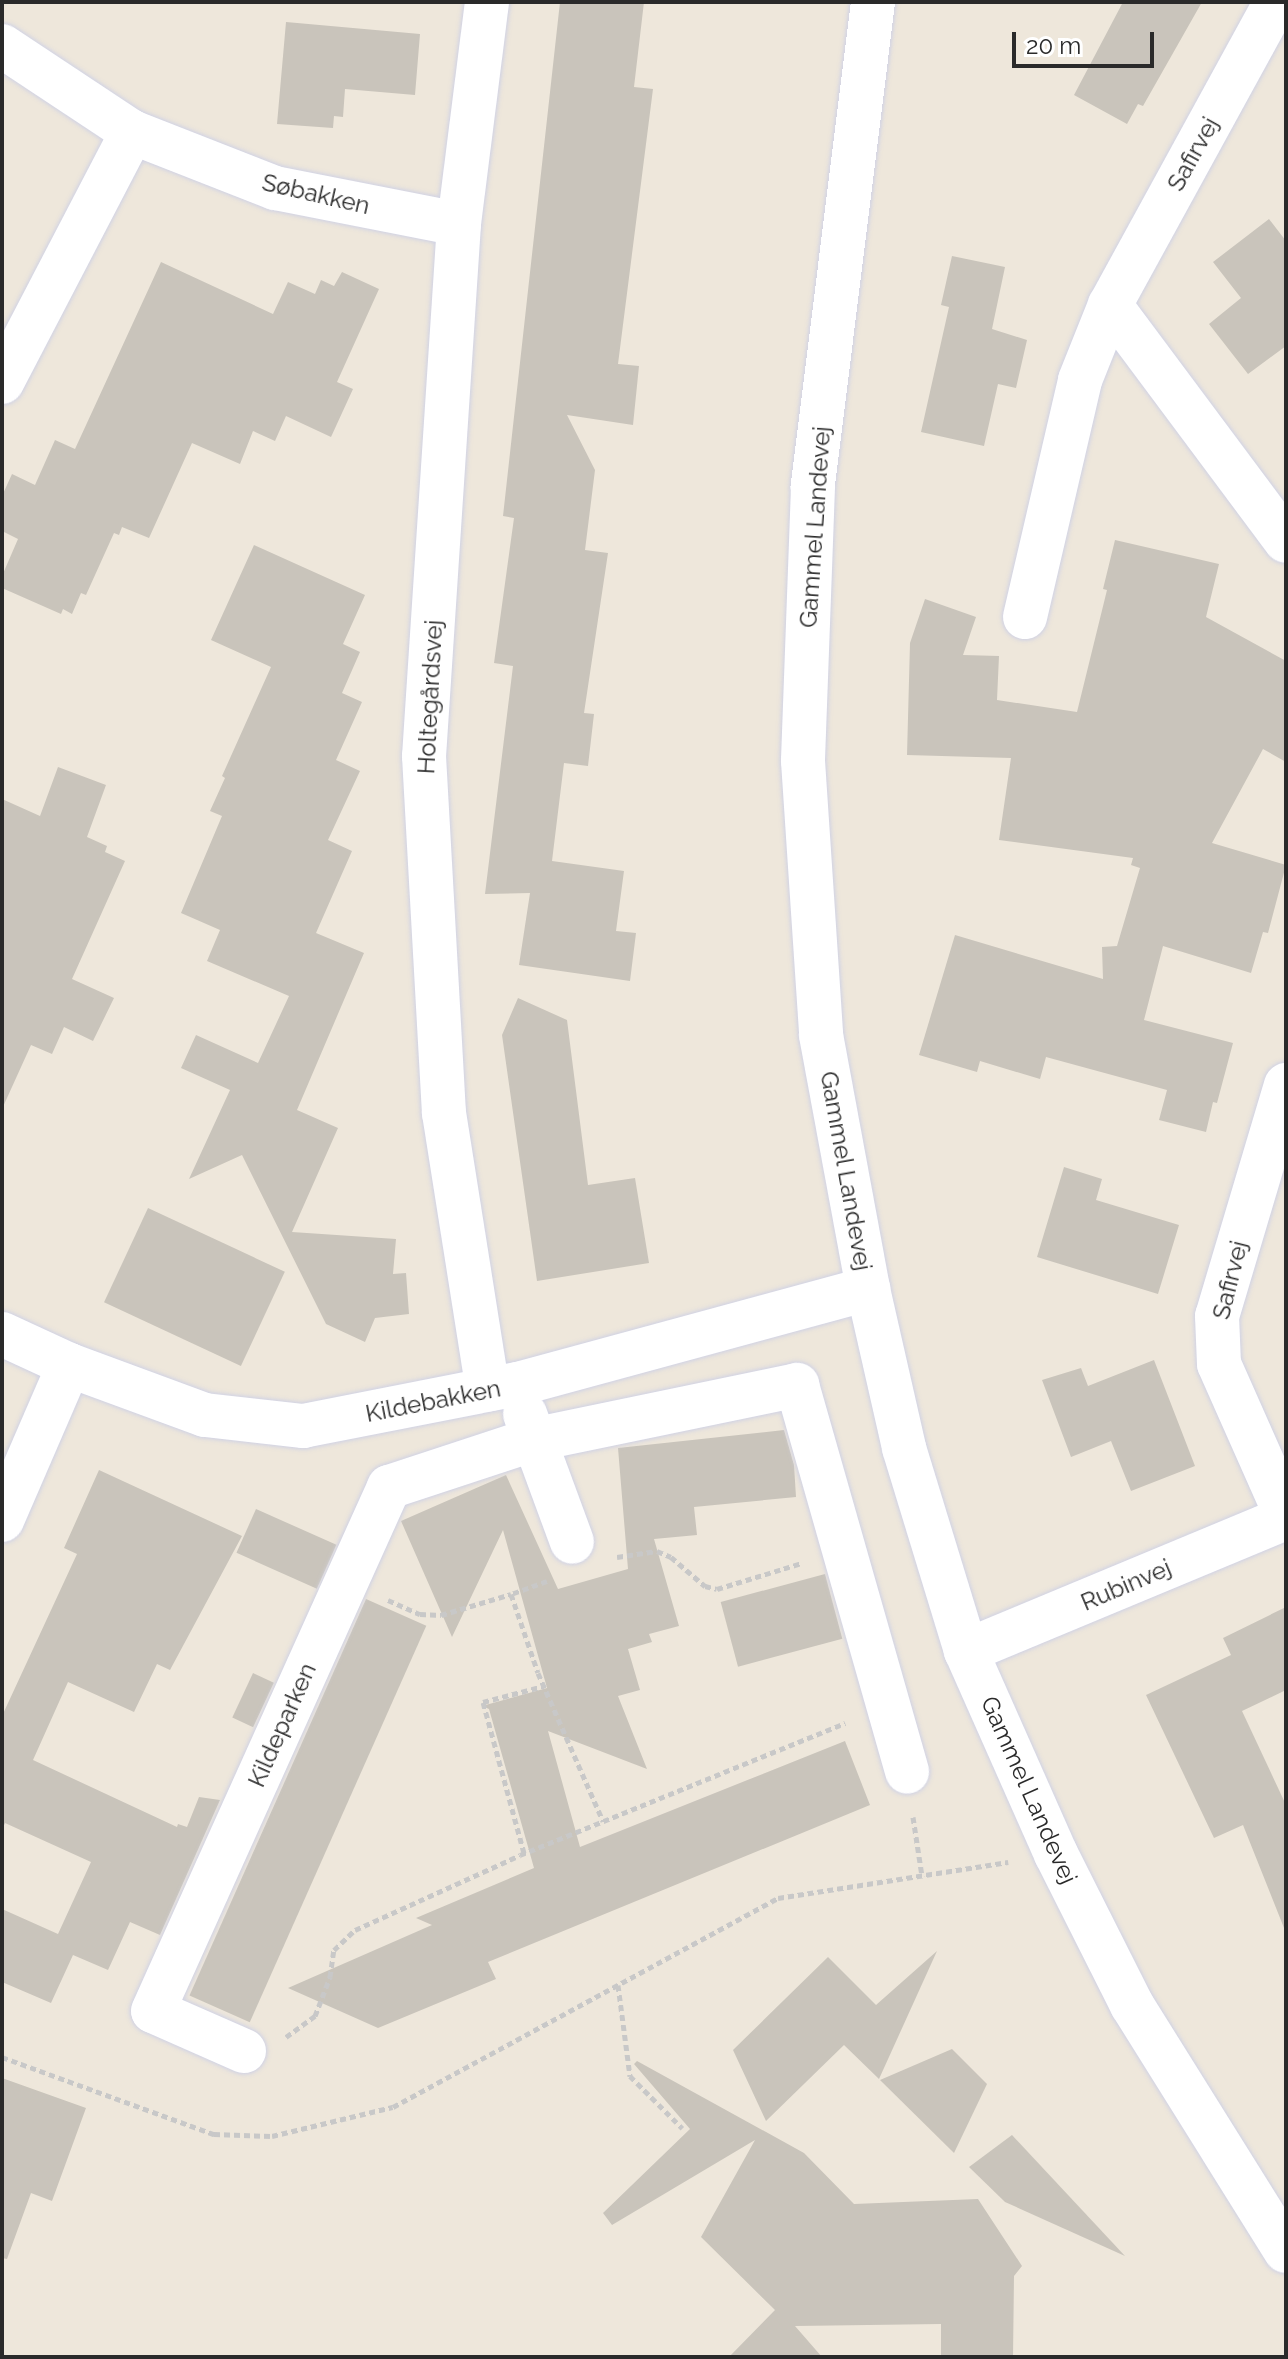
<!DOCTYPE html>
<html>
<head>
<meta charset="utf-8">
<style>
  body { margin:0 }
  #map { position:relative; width:1288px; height:2359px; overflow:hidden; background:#eee7db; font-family:Raleway,sans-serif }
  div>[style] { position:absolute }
  .building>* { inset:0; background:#c9c4bb; transform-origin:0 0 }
  .path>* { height:5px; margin-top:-2.5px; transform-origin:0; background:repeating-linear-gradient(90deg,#c8c8c8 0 6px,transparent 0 10px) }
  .roads { filter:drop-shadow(0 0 2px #d0d2e4) drop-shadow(0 0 2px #d0d2e4) }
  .street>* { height:44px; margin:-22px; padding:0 22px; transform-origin:22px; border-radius:22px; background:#fff }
  .secondary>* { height:44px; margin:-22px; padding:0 22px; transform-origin:22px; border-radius:22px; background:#fff }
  span { translate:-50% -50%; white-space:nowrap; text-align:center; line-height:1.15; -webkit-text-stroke:8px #fff; paint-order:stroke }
  .street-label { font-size:24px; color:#2a2a2a }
  .frame { position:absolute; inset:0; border:4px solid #2a2a2a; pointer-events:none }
  .scale { position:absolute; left:1012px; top:32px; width:142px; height:36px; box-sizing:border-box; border:4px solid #2a2a2a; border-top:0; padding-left:10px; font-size:24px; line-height:28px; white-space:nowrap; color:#2a2a2a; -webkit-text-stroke:6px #fff; paint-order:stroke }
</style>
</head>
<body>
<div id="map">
  <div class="building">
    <i style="clip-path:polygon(560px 2px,644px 2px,634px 87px,653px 89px,618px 364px,639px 366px,633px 425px,567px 415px,595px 470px,585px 550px,608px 553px,584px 713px,594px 714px,588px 766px,564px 763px,552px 861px,624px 871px,616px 931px,636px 933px,630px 981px,519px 965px,530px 893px,485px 894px,513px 666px,494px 663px,514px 518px,503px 516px)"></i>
    <i style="clip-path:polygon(1123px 2px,1202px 2px,1143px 106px,1138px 104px,1127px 124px,1074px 95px)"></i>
    <i style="clip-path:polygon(286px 22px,420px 34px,415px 95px,345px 89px,343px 117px,334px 116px,333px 128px,277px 124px)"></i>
    <i style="clip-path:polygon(1269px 219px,1286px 241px,1286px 346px,1248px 374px,1209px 324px,1241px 298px,1213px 262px)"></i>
    <i style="clip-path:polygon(952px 256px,1005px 267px,992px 329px,1027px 340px,1016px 388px,998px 384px,984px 446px,921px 432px,949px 307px,941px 305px)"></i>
    <i style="clip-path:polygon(161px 262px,273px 314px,288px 282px,315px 294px,321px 280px,334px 286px,342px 272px,379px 289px,337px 382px,353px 389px,331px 437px,286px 416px,275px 441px,253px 431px,240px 464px,192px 443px,149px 538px,122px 527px,119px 535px,114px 533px,86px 595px,81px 593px,72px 614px,63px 609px,61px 614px,2px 588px,2px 576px,18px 539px,2px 531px,2px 496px,12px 474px,35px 485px,55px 440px,75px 449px)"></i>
    <i style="clip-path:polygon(1115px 540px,1219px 564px,1206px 617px,1286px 661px,1286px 762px,1263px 749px,1212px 843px,1286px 865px,1268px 933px,1263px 932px,1251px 973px,1163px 946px,1144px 1020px,1233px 1043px,1217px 1103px,1213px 1102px,1206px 1132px,1159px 1120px,1167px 1090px,1046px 1057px,1040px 1079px,980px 1061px,977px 1072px,919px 1055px,955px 935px,1103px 979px,1102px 947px,1117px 946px,1140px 868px,1131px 865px,1133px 858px,999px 840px,1011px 758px,907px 755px,910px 643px,925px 599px,976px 617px,963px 655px,999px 656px,997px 700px,1077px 712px,1107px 590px,1103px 589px)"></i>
    <i style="clip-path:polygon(254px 545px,365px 595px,343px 644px,360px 652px,342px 693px,362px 702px,336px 760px,360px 771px,328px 840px,352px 851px,316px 933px,364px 953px,297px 1110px,338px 1128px,292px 1232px,396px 1239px,393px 1274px,406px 1273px,409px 1314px,375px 1318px,365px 1342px,326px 1324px,242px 1155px,189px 1179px,230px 1090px,181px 1068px,196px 1035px,258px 1063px,289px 996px,207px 961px,220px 930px,181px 913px,222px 816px,210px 811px,225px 778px,222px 776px,271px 667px,211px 640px)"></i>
    <i style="clip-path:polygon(58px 767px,106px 785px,87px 837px,107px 846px,105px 852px,125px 861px,72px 979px,114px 998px,93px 1041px,64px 1027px,52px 1054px,31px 1045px,2px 1109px,2px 799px,40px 816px)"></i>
    <i style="clip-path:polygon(518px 998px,567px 1020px,588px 1185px,635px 1178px,649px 1263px,537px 1281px,502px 1035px)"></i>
    <i style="clip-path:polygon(1064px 1167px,1102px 1179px,1096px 1200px,1179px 1225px,1158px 1294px,1037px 1257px)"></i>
    <i style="left:148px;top:1208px;width:151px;height:104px;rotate:25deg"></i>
    <i style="clip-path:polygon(1154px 1360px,1195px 1466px,1131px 1491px,1111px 1441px,1071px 1457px,1042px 1380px,1081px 1368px,1088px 1386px)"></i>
    <i style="clip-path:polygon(784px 1430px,794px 1465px,796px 1497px,694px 1507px,697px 1535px,654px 1539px,679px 1626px,649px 1634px,652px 1642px,628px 1649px,640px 1690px,618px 1696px,647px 1769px,548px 1731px,580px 1847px,845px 1741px,870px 1805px,488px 1962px,496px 1979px,378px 2028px,288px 1988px,432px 1925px,416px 1918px,534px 1868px,489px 1709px,482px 1706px,547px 1688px,503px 1530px,452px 1637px,401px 1521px,506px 1475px,558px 1589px,628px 1569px,618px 1448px)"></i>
    <i style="clip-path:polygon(99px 1470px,242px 1536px,170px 1670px,157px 1664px,134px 1712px,68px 1682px,33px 1760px,177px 1827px,178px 1824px,187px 1827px,199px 1797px,220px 1800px,160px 1935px,130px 1922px,108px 1970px,73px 1955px,51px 2003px,2px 1982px,2px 1909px,58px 1934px,91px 1862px,5px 1823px,2px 1830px,2px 1716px,77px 1554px,64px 1548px)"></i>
    <i style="left:256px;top:1509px;width:88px;height:48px;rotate:24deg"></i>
    <i style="left:825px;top:1574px;width:67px;height:108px;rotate:75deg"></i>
    <i style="left:366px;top:1599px;width:66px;height:434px;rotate:24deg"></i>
    <i style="clip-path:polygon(1286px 1607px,1286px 1690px,1242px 1711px,1286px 1805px,1284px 1928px,1243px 1825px,1214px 1838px,1146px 1695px,1231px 1655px,1223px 1638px)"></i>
    <i style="left:253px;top:1673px;width:23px;height:49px;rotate:25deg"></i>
    <i style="clip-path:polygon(937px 1951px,879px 2079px,844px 2045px,766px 2121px,733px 2050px,828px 1957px,876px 2005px)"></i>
    <i style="clip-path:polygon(952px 2049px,987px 2084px,954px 2153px,880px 2080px)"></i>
    <i style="clip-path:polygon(637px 2061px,804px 2153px,854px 2204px,978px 2199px,1022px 2266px,1014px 2276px,1013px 2357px,941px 2357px,941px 2324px,795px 2326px,822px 2357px,729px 2357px,775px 2310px,701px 2237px,755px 2140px,612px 2225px,603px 2213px,690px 2129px,634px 2064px)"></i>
    <i style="clip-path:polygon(2px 2078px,86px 2108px,52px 2201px,31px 2193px,7px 2259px,2px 2258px)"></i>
    <i style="clip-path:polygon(1012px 2135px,1125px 2256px,1005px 2202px,969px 2167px)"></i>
  </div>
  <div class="path">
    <i style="left:617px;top:1557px;width:40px;rotate:-8.5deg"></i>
    <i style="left:657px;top:1551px;width:15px;rotate:23deg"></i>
    <i style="left:671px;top:1557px;width:45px;rotate:40.5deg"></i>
    <i style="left:705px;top:1586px;width:12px;rotate:14deg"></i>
    <i style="left:717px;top:1589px;width:89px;rotate:-17deg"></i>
    <i style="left:547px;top:1581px;width:38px;rotate:160deg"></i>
    <i style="left:511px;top:1594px;width:83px;rotate:71.1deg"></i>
    <i style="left:538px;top:1673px;width:162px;rotate:66.3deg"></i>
    <i style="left:388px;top:1600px;width:35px;rotate:24deg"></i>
    <i style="left:420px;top:1614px;width:21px;rotate:3deg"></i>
    <i style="left:441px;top:1615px;width:73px;rotate:-16.7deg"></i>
    <i style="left:913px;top:1817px;width:60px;rotate:81.3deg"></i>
    <i style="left:524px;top:1853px;width:156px;rotate:-105.2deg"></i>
    <i style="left:483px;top:1702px;width:63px;rotate:-14.7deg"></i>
    <i style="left:618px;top:1985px;width:92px;rotate:82.5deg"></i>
    <i style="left:630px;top:2076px;width:74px;rotate:45deg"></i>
    <i style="left:286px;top:2037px;width:36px;rotate:-36deg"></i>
    <i style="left:315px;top:2016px;width:42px;rotate:-69deg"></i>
    <i style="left:330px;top:1977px;width:27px;rotate:-82deg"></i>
    <i style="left:334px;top:1950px;width:29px;rotate:-44deg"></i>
    <i style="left:355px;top:1930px;width:181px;rotate:-24.4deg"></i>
    <i style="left:520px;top:1855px;width:351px;rotate:-22.1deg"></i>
    <i style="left:2px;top:2057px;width:226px;rotate:20deg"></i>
    <i style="left:214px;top:2134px;width:58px;rotate:2deg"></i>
    <i style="left:272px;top:2136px;width:124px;rotate:-13.5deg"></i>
    <i style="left:393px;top:2107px;width:438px;rotate:-28.5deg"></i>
    <i style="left:778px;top:1898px;width:233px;rotate:-8.9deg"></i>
    <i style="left:1285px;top:2357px;width:1px;rotate:-45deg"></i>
  </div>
  <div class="roads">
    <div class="street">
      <i style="left:487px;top:2px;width:224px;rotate:97.2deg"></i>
      <i style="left:459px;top:224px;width:533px;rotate:93.76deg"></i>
      <i style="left:424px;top:756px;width:358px;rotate:86.8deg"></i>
      <i style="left:444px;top:1113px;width:280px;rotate:81deg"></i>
      <i style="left:2px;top:46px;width:156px;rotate:33.5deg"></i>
      <i style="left:132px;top:132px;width:154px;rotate:21.4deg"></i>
      <i style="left:275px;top:188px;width:187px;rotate:11.1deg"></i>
      <i style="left:1110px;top:305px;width:294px;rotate:53.3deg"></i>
      <i style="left:2px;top:382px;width:282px;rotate:-62.5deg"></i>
      <i style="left:1025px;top:617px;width:243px;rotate:-76.9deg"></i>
      <i style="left:1080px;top:380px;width:81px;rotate:-68.2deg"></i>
      <i style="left:1110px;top:305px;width:345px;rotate:-61.3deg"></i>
      <i style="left:1286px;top:1085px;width:241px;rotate:106.6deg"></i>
      <i style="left:1217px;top:1316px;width:48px;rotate:87.6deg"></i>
      <i style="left:1219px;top:1364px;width:165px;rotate:66.1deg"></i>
      <i style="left:2px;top:1334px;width:74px;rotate:24.8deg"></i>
      <i style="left:69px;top:1365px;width:145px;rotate:20.2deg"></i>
      <i style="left:205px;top:1415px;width:99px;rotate:6.4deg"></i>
      <i style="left:303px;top:1426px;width:219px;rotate:-11.1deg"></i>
      <i style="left:518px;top:1384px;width:363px;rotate:-15.2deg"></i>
      <i style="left:525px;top:1414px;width:136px;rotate:69.8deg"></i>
      <i style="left:2px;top:1520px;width:169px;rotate:-66.6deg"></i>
      <i style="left:966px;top:1651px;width:347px;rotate:-22.6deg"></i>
      <i style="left:244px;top:2051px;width:99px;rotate:-156.3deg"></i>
      <i style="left:153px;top:2011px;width:575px;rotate:-65.75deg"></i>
      <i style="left:389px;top:1487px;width:151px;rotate:-18.2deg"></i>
      <i style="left:532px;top:1440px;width:271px;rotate:-11.7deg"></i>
      <i style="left:797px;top:1385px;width:402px;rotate:74.1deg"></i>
    </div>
    <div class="secondary">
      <i style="left:873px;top:2px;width:489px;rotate:97.1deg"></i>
      <i style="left:813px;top:487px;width:274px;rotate:92.1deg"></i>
      <i style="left:803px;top:761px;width:275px;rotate:86.2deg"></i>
      <i style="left:821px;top:1035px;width:258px;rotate:79.5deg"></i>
      <i style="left:868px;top:1289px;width:163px;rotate:77.2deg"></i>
      <i style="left:904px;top:1448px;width:212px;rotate:73deg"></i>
      <i style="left:966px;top:1651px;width:222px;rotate:66.1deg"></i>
      <i style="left:1056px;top:1854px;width:169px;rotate:63.3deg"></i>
      <i style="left:1132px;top:2005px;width:290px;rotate:58deg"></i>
    </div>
  </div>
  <div class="street-label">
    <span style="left:1193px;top:154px;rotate:-61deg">Safirvej</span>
    <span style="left:316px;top:194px;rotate:13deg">Søbakken</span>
    <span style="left:815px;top:527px;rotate:-86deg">Gammel Landevej</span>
    <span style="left:430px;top:697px;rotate:-87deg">Holtegårdsvej</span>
    <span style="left:846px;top:1171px;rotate:80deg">Gammel Landevej</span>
    <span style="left:1230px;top:1280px;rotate:-76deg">Safirvej</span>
    <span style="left:433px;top:1401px;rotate:-11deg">Kildebakken</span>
    <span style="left:1126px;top:1585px;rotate:-23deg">Rubinvej</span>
    <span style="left:282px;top:1725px;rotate:-66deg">Kildeparken</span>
    <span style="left:1029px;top:1790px;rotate:66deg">Gammel Landevej</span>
  </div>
  <div class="frame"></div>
  <div class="scale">20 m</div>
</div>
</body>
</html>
